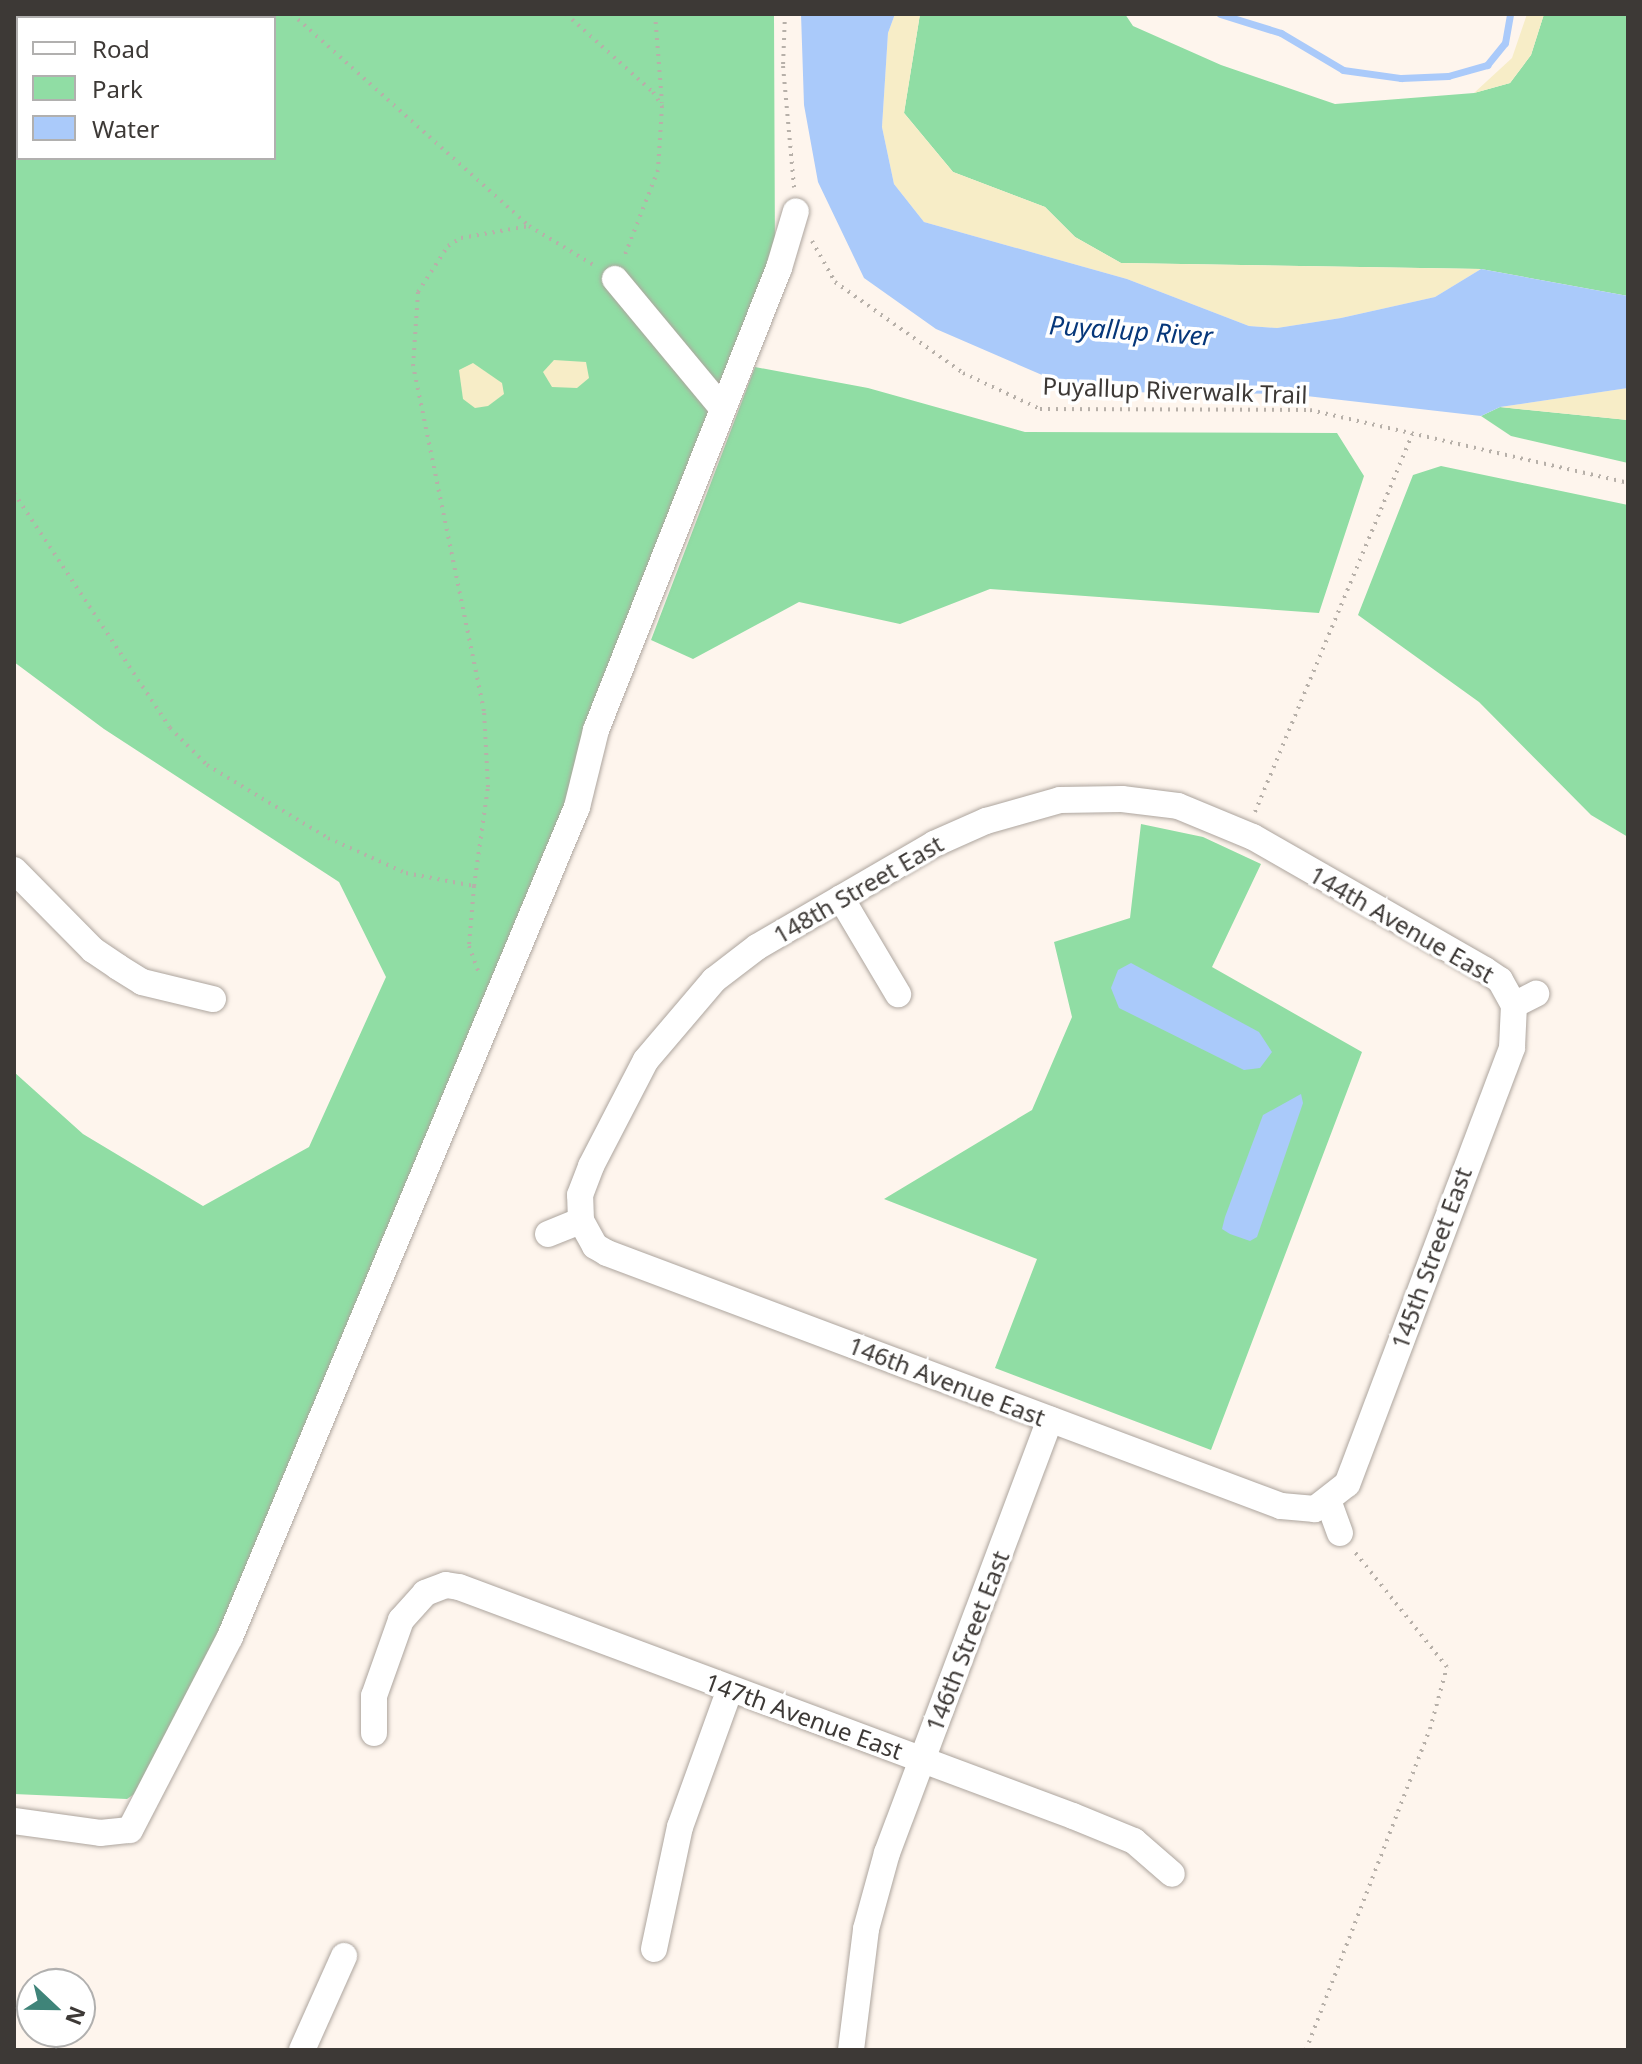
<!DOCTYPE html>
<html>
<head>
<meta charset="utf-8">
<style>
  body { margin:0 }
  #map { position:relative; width:1642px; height:2064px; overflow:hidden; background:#fef5ed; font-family:"Noto Sans",sans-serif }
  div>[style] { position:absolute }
  .green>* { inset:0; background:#90dda4 }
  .sand>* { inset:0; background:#f7edc7 }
  .water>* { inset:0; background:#aacafa }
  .stream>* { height:7px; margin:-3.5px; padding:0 3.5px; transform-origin:3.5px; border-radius:3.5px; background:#aacafa }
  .path>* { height:4px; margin-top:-2px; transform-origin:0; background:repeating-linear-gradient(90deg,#b7b0a9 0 2px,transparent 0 8px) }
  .roads { filter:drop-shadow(0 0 2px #ada59e) drop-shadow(0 0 2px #ada59e) }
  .minor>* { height:26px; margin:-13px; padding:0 13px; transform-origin:13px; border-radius:13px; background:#fff }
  span { translate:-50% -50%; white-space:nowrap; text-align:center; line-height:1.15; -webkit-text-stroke:7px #fff; paint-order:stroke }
  .street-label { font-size:24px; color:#3d3936 }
  .water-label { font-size:26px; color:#06377a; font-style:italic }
  .frame { position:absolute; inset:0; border:16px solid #3d3936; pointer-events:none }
  .legend { position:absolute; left:16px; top:16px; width:260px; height:144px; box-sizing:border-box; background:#fff; border:2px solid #b1b0af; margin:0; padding:10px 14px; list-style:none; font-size:24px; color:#3d3936 }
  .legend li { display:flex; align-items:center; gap:16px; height:40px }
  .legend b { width:40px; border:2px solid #b1b0af }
  .north { position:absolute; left:16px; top:1968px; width:80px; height:80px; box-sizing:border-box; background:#fff; border:2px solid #b1b0af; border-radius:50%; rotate:112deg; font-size:22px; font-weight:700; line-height:32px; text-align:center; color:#3d3936 }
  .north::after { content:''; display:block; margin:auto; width:28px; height:36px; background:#3f8479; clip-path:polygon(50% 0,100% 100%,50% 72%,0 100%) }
</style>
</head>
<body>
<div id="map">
  <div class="green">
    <i style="clip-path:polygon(evenodd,14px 14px,774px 14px,775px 257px,579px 745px,570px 804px,473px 1040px,155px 1780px,127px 1799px,14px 1794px,14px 1072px,83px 1134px,203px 1206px,309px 1147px,386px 977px,339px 882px,104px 729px,14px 662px,14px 14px,18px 18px,274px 18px,274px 158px,18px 158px,18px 18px)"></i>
    <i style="clip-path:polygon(920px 14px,1125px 14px,1133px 26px,1221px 65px,1335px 104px,1474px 93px,1510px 83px,1531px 55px,1544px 14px,1628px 14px,1628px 296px,1481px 269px,1121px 263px,1075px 237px,1045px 207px,953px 172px,904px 113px)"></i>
    <i style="clip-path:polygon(755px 367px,868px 388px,1025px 432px,1337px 433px,1364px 476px,1319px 613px,990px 589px,900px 624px,799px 602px,693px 659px,651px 640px)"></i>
    <i style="clip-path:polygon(1500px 407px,1628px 420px,1628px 463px,1511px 436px,1481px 416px)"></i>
    <i style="clip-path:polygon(1441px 466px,1628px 505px,1628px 837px,1591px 815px,1479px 702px,1358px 615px,1413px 475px)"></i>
    <i style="clip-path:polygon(1141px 824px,1203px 837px,1261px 864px,1212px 967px,1362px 1052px,1211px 1450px,995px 1368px,1037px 1259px,884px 1199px,1032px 1110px,1072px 1017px,1054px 942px,1130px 918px)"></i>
  </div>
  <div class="sand">
    <i style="clip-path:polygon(895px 14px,920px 14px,904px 113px,953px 172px,1045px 207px,1075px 237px,1121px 263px,1481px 269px,1435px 297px,1341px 318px,1277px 328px,1249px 326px,1127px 279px,924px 222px,894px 184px,882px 127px,888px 33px)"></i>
    <i style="clip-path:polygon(1527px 14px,1544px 14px,1531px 55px,1510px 83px,1474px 93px,1512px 58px)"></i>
    <i style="clip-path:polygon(554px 360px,586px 362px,589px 378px,577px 388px,552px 387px,543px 372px)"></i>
    <i style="clip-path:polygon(473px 363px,502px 383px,504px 394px,488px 406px,475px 408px,463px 399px,459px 370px)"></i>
    <i style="clip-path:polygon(1628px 388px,1628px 420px,1500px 407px)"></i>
  </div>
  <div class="water">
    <i style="clip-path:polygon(801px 14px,895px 14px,888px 33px,882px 127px,894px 184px,924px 222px,1127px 279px,1249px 326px,1277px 328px,1341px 318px,1435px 297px,1481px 269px,1628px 296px,1628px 388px,1500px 407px,1481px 416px,1289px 394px,1112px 392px,1063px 384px,936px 329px,864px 278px,818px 182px,804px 105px)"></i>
    <i style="clip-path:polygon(1131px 963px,1259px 1032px,1272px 1052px,1260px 1068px,1244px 1070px,1119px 1008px,1111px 988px,1118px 970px)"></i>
    <i style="clip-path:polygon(1301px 1094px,1303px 1103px,1257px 1237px,1250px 1241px,1230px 1234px,1222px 1229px,1225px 1217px,1263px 1115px)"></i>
  </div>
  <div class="stream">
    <i style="left:1220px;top:14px;width:64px;rotate:17.3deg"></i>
    <i style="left:1281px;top:33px;width:72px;rotate:30.8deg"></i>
    <i style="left:1343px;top:70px;width:59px;rotate:7.9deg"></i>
    <i style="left:1401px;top:78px;width:47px;rotate:-2.4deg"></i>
    <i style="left:1448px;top:76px;width:41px;rotate:-15.8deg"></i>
    <i style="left:1487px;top:65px;width:28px;rotate:-51deg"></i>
    <i style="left:1505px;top:43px;width:29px;rotate:-80deg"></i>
  </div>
  <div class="path">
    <i style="left:292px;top:14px;width:318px;rotate:41.8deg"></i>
    <i style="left:566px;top:14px;width:117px;rotate:41.9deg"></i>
    <i style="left:653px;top:92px;width:17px;rotate:57deg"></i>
    <i style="left:662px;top:106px;width:64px;rotate:93.6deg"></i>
    <i style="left:658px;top:170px;width:93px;rotate:111.3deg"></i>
    <i style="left:655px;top:14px;width:89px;rotate:85.5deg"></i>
    <i style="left:785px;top:14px;width:52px;rotate:92.2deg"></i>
    <i style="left:783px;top:66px;width:122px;rotate:84.8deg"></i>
    <i style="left:812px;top:241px;width:47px;rotate:60.7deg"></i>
    <i style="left:835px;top:282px;width:157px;rotate:35.4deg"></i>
    <i style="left:963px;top:373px;width:85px;rotate:25.1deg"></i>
    <i style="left:1040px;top:409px;width:270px;rotate:0.2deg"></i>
    <i style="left:1310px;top:410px;width:326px;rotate:12.9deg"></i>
    <i style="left:14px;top:493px;width:282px;rotate:56.4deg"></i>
    <i style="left:170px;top:728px;width:52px;rotate:45deg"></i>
    <i style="left:207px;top:765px;width:141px;rotate:31.1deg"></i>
    <i style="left:328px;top:838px;width:85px;rotate:24.2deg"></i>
    <i style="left:406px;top:873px;width:69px;rotate:10.8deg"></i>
    <i style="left:474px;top:886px;width:60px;rotate:94.8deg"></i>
    <i style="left:469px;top:946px;width:30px;rotate:70deg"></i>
    <i style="left:1255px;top:812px;width:409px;rotate:-67.4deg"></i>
    <i style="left:474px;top:886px;width:100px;rotate:-82deg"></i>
    <i style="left:488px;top:787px;width:76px;rotate:-93deg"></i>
    <i style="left:484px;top:711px;width:352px;rotate:-101.6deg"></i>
    <i style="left:413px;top:366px;width:74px;rotate:-86.1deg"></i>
    <i style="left:418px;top:292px;width:55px;rotate:-56.9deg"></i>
    <i style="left:448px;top:246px;width:15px;rotate:-32deg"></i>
    <i style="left:461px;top:238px;width:69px;rotate:-10deg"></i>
    <i style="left:529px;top:226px;width:79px;rotate:31.1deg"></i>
    <i style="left:1306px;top:2050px;width:344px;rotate:-68.9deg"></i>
    <i style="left:1430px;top:1729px;width:64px;rotate:-74.7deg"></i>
    <i style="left:1447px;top:1667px;width:149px;rotate:-128.7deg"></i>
  </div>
  <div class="roads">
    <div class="minor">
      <i style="left:615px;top:279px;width:168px;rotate:50.3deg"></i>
      <i style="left:1122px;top:799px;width:56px;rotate:7.1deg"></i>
      <i style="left:1178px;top:806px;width:81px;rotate:22.5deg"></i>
      <i style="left:1253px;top:837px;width:267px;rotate:29.8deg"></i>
      <i style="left:1485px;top:970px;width:18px;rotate:34deg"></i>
      <i style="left:1500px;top:980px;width:29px;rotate:61deg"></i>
      <i style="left:1514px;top:1005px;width:43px;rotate:92.7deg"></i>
      <i style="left:1512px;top:1048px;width:466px;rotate:110.7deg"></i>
      <i style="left:1347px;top:1484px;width:41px;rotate:142deg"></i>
      <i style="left:1315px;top:1509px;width:34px;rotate:-175deg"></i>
      <i style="left:1281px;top:1506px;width:720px;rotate:-159.43deg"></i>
      <i style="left:607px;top:1253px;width:14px;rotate:-150deg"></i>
      <i style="left:595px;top:1246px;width:29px;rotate:-119deg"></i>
      <i style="left:581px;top:1221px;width:26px;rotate:-92deg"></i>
      <i style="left:580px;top:1195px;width:31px;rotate:-69deg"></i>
      <i style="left:591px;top:1166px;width:119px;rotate:-62.6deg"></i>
      <i style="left:646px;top:1060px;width:105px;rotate:-49.6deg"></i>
      <i style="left:714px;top:980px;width:54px;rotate:-37.5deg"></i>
      <i style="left:757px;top:947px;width:205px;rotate:-30.2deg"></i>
      <i style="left:934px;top:844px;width:57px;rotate:-23.9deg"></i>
      <i style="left:986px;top:821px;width:77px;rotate:-15.8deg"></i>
      <i style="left:1060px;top:800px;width:62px;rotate:-0.9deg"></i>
      <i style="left:14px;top:870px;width:112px;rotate:45.4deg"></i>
      <i style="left:93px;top:950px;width:30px;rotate:34deg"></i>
      <i style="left:118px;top:967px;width:28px;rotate:32deg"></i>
      <i style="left:142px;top:982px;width:73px;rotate:13.5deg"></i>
      <i style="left:841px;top:898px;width:112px;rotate:59.3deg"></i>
      <i style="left:1514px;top:1005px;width:25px;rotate:-27deg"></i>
      <i style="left:548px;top:1234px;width:35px;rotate:-22deg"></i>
      <i style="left:1329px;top:1503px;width:32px;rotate:70deg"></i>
      <i style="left:374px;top:1733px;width:37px;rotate:-90deg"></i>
      <i style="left:374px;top:1696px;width:81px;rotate:-70.4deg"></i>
      <i style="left:401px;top:1620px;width:36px;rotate:-48deg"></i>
      <i style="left:425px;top:1593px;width:22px;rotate:-21deg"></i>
      <i style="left:446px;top:1585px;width:13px;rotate:9deg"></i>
      <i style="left:459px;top:1587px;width:655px;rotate:20.45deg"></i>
      <i style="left:1073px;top:1816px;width:66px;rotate:22.3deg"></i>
      <i style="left:1134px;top:1841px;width:50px;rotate:41deg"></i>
      <i style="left:14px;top:1821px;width:87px;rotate:7.9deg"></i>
      <i style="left:100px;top:1833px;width:30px;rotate:-6deg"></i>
      <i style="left:130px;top:1830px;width:217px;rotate:-62.6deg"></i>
      <i style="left:230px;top:1637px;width:900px;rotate:-67.31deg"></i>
      <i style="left:577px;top:807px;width:79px;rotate:-76.1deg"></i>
      <i style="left:596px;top:730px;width:497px;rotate:-68.4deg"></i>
      <i style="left:779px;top:268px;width:59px;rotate:-73.4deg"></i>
      <i style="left:654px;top:1949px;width:125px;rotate:-78deg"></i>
      <i style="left:680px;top:1827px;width:147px;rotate:-70.1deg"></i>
      <i style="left:302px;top:2050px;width:103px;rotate:-65.9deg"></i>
      <i style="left:851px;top:2050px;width:122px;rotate:-82.9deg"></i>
      <i style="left:866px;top:1929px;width:79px;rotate:-74.6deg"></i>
      <i style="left:887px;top:1853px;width:463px;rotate:-69.4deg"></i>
    </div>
  </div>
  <div class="street-label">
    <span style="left:1175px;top:390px;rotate:2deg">Puyallup Riverwalk Trail</span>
    <span style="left:858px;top:889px;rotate:-30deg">148th Street East</span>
    <span style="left:1402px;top:924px;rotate:30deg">144th Avenue East</span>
    <span style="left:1431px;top:1258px;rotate:-70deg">145th Street East</span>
    <span style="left:947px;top:1381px;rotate:21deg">146th Avenue East</span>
    <span style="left:967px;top:1641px;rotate:-69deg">146th Street East</span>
    <span style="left:804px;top:1716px;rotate:20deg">147th Avenue East</span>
  </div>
  <div class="water-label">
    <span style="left:1131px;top:331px;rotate:4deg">Puyallup River</span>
  </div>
  <div class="frame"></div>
  <ul class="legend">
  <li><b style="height:10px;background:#fff"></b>Road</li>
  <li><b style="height:22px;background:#90dda4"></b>Park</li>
  <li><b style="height:22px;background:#aacafa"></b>Water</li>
  </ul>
  <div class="north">N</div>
</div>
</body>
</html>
